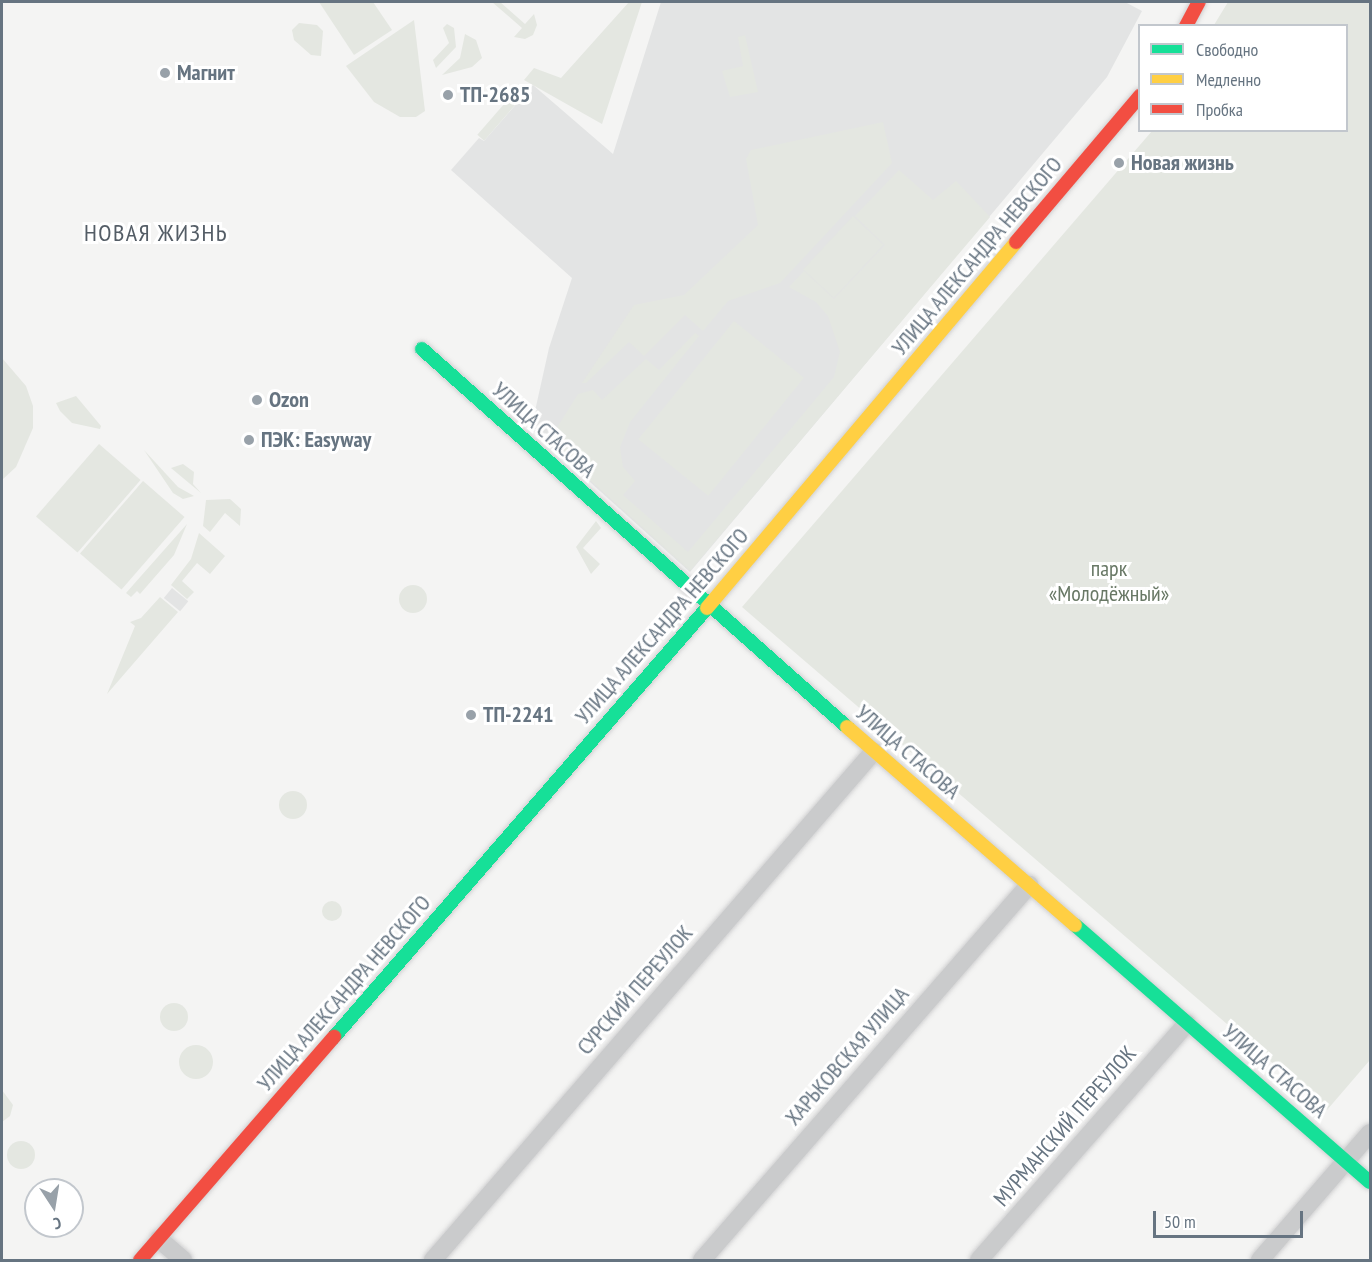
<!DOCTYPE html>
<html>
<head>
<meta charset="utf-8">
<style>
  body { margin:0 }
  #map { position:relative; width:1372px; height:1262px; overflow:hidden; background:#f4f4f3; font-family:"PT Sans Narrow",sans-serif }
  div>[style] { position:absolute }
  .built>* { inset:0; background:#e3e4e4; transform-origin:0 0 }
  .green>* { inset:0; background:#e4e7e1; transform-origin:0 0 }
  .round { border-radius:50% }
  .roads { filter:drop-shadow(0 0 2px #d0d0d1) drop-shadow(0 0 2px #d0d0d1) }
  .street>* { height:18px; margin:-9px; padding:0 9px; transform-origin:9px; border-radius:9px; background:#cacbcc }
  .fast>* { height:14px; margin:-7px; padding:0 7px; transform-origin:7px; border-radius:7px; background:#16e098 }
  .slow>* { height:14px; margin:-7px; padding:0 7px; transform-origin:7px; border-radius:7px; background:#ffcf43 }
  .jam>* { height:14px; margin:-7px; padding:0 7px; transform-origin:7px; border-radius:7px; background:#f24e42 }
  .dots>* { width:16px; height:16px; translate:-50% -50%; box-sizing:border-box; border:3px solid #fff; border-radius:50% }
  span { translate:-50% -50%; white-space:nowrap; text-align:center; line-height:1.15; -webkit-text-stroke:6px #fff; paint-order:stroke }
  .poi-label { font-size:22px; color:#667481; font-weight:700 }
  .left { translate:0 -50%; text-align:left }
  .street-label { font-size:22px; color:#667481 }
  .park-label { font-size:22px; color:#687865 }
  .neighbourhood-label { font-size:24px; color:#545d66; letter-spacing:1.5px }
  .frame { position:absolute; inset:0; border:3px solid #667481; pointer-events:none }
  .legend { position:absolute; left:1138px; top:24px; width:210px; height:108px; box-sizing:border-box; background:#fff; border:2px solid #c2c7cd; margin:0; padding:8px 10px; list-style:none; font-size:18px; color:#667481 }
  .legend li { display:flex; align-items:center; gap:12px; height:30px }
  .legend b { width:30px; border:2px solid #c2c7cd }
  .north { position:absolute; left:24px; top:1178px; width:60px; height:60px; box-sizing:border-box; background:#fff; border:2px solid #c2c7cd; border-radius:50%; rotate:168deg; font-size:16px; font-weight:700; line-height:24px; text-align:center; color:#667481 }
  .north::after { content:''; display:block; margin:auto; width:21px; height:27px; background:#98a1a9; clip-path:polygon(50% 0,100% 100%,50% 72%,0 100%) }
  .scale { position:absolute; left:1153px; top:1211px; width:150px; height:27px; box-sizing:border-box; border:3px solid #667481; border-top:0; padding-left:8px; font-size:18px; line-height:21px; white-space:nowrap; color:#667481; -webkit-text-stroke:4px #fff; paint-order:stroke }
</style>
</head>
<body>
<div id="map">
  <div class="built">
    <i style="clip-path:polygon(661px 2px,1125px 2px,1142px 11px,1107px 77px,690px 572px,531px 429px,549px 348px,572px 278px,451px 170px,479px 138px,484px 141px,533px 85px,613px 154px)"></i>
    <i style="left:172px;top:588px;width:21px;height:13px;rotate:39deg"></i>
  </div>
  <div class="green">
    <i style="clip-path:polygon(319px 2px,373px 2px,392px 30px,354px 55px)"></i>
    <i style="clip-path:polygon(492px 2px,500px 2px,525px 24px,534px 14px,537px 25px,533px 35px,525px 39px,514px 37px,522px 28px)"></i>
    <i style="clip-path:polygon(629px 2px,642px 2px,602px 124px,524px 80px,534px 68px,561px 78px)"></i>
    <i style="clip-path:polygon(1228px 2px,1370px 2px,1370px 1060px,1327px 1110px,742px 607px,1152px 131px,1346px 130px,1346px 26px,1214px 25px)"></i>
    <i style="clip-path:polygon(414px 20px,425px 111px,416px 117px,400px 117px,374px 102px,346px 66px)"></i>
    <i style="clip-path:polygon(299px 23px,317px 25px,323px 31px,321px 56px,311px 55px,294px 40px,292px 30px)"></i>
    <i style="clip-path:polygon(447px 24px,454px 28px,456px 47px,436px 68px,433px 60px,449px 43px,443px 28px)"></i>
    <i style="clip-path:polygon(465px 34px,476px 40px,482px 58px,472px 67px,442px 75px,460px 58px)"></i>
    <i style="clip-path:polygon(745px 35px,758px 92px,730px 97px,722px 71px,743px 66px,738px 37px)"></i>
    <i style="left:518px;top:88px;width:9px;height:62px;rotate:41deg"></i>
    <i style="clip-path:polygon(883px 122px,892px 163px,780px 283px,728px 301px,703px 331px,685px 315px,644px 356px,629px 342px,586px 383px,582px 383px,634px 305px,684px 295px,758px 225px,746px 159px,751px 150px)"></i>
    <i style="clip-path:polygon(899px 170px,933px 200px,956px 181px,990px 217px,690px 571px,548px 442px,578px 394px,593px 390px,602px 400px,646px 359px,659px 370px,695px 333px,699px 336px,630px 422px,620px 447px,623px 467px,635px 481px,623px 495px,688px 552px,834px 377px,840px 352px,828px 316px,816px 302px,789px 287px,804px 271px,834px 299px,885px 245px,855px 216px)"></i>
    <i style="left:853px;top:216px;width:42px;height:73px;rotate:43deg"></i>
    <i style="left:734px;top:321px;width:90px;height:152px;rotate:39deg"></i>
    <i style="clip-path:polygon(2px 358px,26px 386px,33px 406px,33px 428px,16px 467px,2px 480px)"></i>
    <i style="clip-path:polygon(76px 396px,101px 426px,100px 429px,72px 423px,60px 411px,56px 403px)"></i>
    <i style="left:99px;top:444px;width:55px;height:96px;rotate:41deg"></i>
    <i style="clip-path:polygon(144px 450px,178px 487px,194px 496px,183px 499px,173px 493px)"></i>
    <i style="clip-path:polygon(183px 464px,194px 472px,193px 484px,201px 493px,171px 468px)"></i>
    <i style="left:143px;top:481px;width:55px;height:96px;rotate:41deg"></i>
    <i style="clip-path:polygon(230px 499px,241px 509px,240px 526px,225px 513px,210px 532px,203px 526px,206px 500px)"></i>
    <i style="clip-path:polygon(596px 521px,601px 528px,583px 548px,600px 564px,591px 574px,576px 547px)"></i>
    <i style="clip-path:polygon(187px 524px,174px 555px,140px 594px,137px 591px,131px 597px,126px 593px)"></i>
    <i style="clip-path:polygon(199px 533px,225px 556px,210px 574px,197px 563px,182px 581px,194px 592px,187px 599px,171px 585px,191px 559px)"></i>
    <i class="round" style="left:399px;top:585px;width:28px;height:28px"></i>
    <i style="clip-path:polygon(160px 597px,178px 612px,107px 694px,135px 626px,130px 622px,141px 618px)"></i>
    <i class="round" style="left:279px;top:791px;width:28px;height:28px"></i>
    <i class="round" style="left:322px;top:901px;width:20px;height:20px"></i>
    <i class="round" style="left:160px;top:1003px;width:28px;height:28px"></i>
    <i class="round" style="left:179px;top:1045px;width:34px;height:34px"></i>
    <i style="clip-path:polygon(2px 1090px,13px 1105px,10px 1116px,2px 1122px)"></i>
    <i class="round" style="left:7px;top:1141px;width:28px;height:28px"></i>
  </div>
  <div class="roads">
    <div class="street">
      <i style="left:159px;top:1239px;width:32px;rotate:41deg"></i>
      <i style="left:433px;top:1260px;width:673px;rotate:-49.09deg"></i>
      <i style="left:702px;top:1260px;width:498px;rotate:-48.9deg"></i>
      <i style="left:979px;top:1260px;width:315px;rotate:-48.7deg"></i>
      <i style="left:1260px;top:1260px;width:168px;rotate:-49.1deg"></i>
    </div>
    <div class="fast">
      <i style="left:422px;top:349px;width:569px;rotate:41.65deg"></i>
      <i style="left:1075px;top:925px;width:391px;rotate:41.1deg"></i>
      <i style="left:334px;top:1037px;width:568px;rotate:-48.99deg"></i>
    </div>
    <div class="slow">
      <i style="left:707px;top:608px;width:479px;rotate:-49.8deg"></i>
      <i style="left:847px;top:727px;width:302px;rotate:41deg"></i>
    </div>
    <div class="jam">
      <i style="left:1186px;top:26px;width:27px;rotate:-62deg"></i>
      <i style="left:1016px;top:242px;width:192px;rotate:-49.7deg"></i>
      <i style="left:140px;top:1260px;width:296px;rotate:-49deg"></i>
    </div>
  </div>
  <div class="dots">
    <i style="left:165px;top:73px;background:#98a1a9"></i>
    <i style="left:448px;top:95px;background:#98a1a9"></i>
    <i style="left:1119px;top:163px;background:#98a1a9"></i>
    <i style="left:257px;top:400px;background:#98a1a9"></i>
    <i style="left:249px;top:440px;background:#98a1a9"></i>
    <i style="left:471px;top:715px;background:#98a1a9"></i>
  </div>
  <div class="poi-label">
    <span class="left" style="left:177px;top:73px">Магнит</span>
    <span class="left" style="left:460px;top:95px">ТП-2685</span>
    <span class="left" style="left:1131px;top:163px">Новая жизнь</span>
    <span class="left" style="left:269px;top:400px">Ozon</span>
    <span class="left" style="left:261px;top:440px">ПЭК: Easyway</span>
    <span class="left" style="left:483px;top:715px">ТП-2241</span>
  </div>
  <div class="street-label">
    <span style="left:977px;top:256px;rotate:-50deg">УЛИЦА АЛЕКСАНДРА НЕВСКОГО</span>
    <span style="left:544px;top:430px;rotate:42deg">УЛИЦА СТАСОВА</span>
    <span style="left:662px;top:626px;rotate:-49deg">УЛИЦА АЛЕКСАНДРА НЕВСКОГО</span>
    <span style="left:908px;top:752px;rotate:41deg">УЛИЦА СТАСОВА</span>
    <span style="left:635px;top:990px;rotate:-49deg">СУРСКИЙ ПЕРЕУЛОК</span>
    <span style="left:344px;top:993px;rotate:-49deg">УЛИЦА АЛЕКСАНДРА НЕВСКОГО</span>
    <span style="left:847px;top:1056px;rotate:-49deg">ХАРЬКОВСКАЯ УЛИЦА</span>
    <span style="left:1275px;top:1071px;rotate:41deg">УЛИЦА СТАСОВА</span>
    <span style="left:1065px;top:1126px;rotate:-49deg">МУРМАНСКИЙ ПЕРЕУЛОК</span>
  </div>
  <div class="park-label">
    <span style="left:1109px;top:581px">парк<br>«Молодёжный»</span>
  </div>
  <div class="neighbourhood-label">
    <span style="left:156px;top:233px">НОВАЯ ЖИЗНЬ</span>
  </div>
  <div class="frame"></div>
  <ul class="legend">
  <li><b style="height:8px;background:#16e098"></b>Свободно</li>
  <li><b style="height:8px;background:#ffcf43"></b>Медленно</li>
  <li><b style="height:8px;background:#f24e42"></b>Пробка</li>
  </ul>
  <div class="north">С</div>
  <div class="scale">50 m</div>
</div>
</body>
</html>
